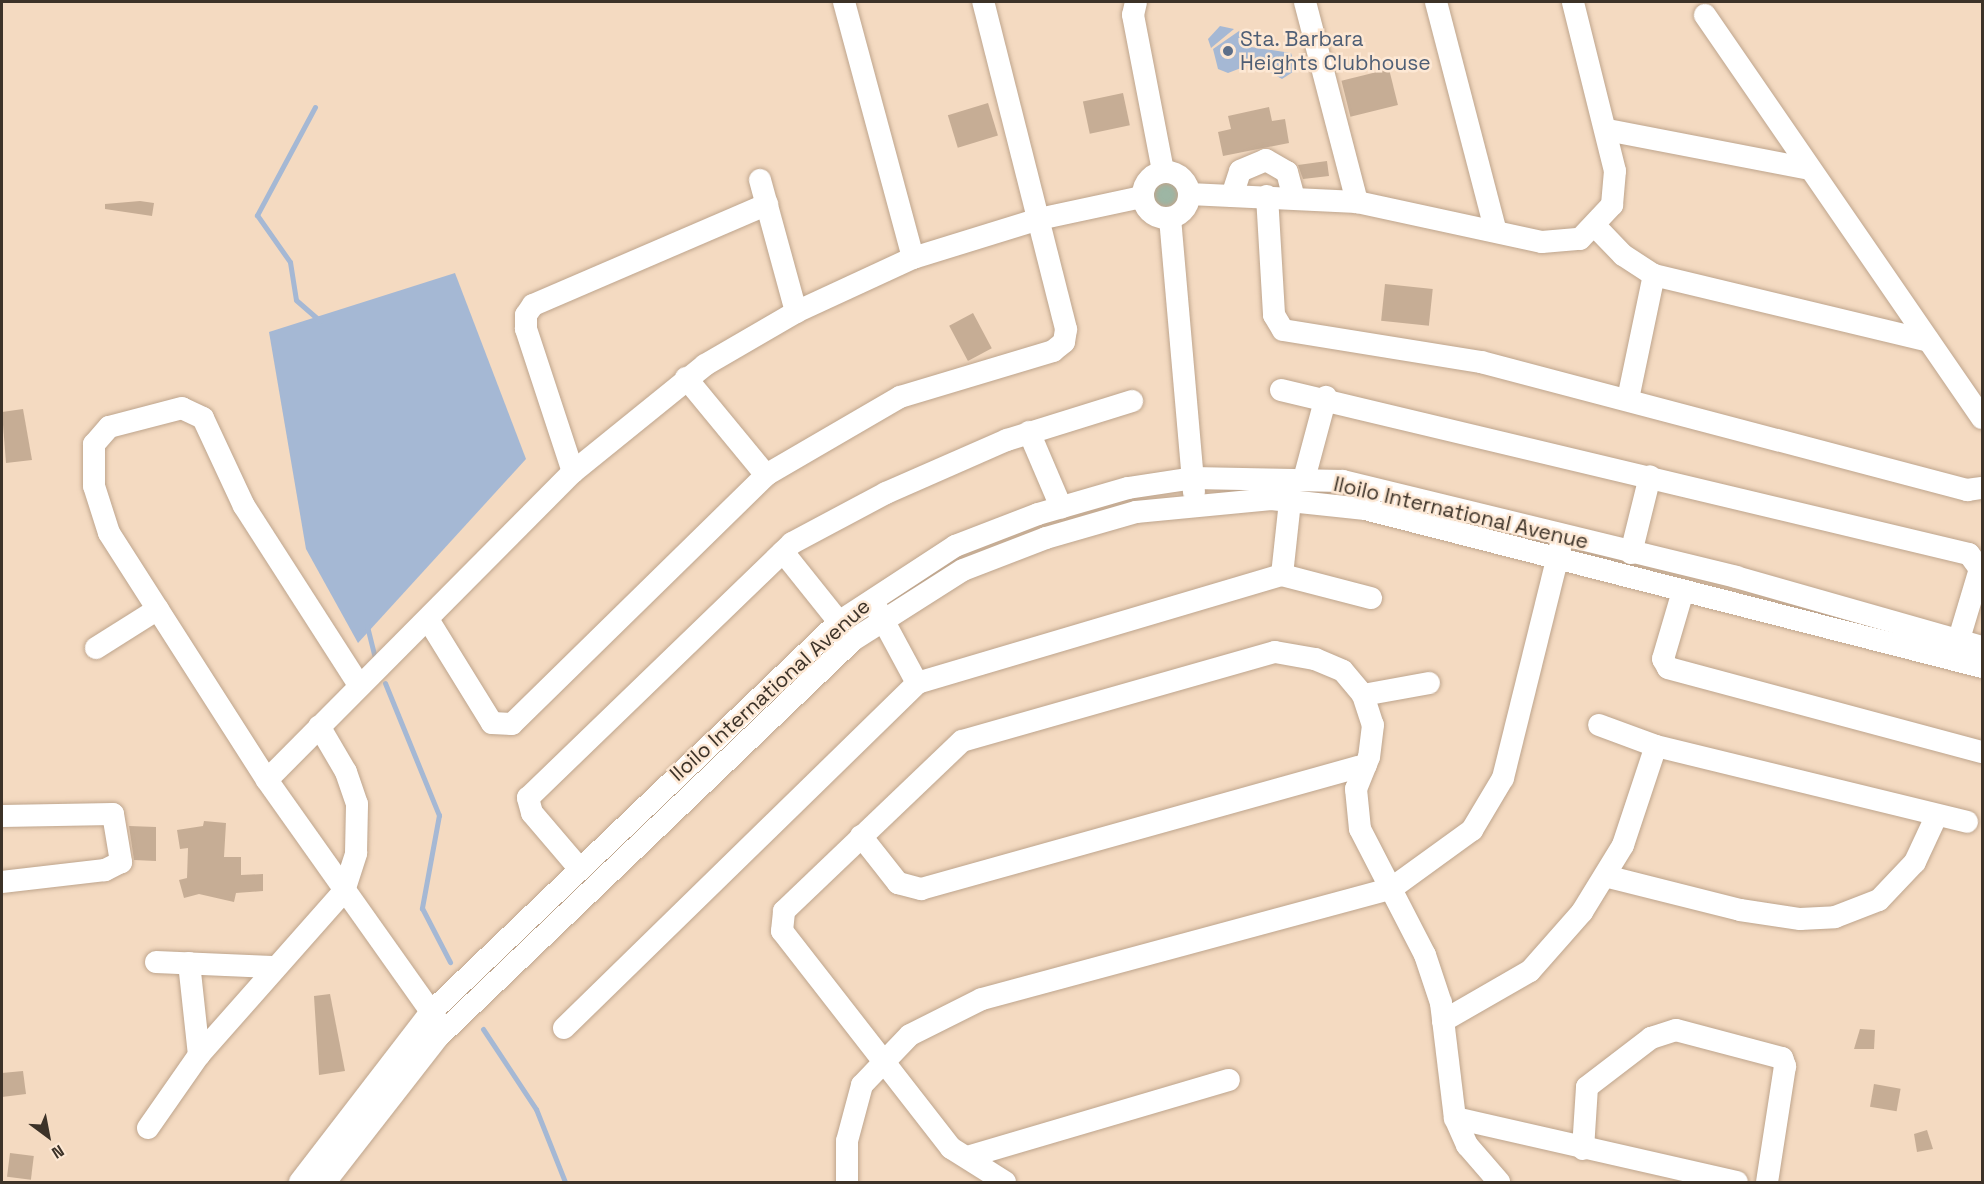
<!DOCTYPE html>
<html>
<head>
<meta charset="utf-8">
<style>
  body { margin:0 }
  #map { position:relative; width:1984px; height:1184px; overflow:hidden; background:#f4dac1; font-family:"Space Grotesk",sans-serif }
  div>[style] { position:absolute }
  .green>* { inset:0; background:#9db6a4 }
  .round { border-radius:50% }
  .water>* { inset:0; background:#a5b8d4 }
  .stream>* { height:5px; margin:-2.5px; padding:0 2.5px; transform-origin:2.5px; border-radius:2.5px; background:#a5b8d4 }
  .building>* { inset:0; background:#c6ad95; transform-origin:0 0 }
  .roads { filter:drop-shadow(0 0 2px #bea58d) drop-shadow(0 0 2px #bea58d) }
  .minor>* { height:22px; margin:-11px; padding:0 11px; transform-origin:11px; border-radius:11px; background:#fff }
  .minor>.ring { margin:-11px; padding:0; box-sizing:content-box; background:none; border:22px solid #fff; border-radius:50% }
  .dots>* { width:16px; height:16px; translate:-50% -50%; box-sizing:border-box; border:3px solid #fde8d4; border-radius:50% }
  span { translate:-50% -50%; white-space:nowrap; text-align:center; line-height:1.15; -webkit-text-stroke:5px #fde8d4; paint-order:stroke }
  .service-label { font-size:21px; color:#4e5e75 }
  .left { translate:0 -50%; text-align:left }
  .street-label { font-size:21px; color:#3c3228 }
  .frame { position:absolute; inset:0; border:3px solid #3c3228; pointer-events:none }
  .north { position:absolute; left:18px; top:1106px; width:60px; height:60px; -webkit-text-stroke:4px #fde8d4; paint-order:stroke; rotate:148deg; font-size:16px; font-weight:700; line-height:24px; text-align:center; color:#3c3228 }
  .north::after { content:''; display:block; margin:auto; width:21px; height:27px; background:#3c3228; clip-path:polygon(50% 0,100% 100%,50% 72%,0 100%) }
</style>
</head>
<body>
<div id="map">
  <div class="green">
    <i class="round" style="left:1150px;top:179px;width:32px;height:32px"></i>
  </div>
  <div class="water">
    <i style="clip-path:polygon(1220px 26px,1234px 29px,1211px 48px,1208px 39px)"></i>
    <i style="clip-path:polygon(1239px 31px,1251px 47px,1291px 53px,1296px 70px,1282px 79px,1254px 63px,1228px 73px,1218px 69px,1213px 49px)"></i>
    <i style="clip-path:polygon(455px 273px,526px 459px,358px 643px,306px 549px,269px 332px)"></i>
  </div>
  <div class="stream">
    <i style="left:315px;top:107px;width:123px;rotate:118.2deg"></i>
    <i style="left:257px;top:215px;width:57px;rotate:54.9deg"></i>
    <i style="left:290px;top:262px;width:38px;rotate:81deg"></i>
    <i style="left:296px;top:300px;width:32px;rotate:41deg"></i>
    <i style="left:367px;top:626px;width:30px;rotate:76deg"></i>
    <i style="left:385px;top:683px;width:143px;rotate:67.8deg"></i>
    <i style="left:439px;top:815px;width:95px;rotate:100.4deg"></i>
    <i style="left:422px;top:908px;width:61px;rotate:62.6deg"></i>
    <i style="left:483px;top:1029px;width:96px;rotate:56.5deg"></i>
    <i style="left:536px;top:1109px;width:79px;rotate:68.3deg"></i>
  </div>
  <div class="building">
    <i style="left:1389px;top:69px;width:37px;height:49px;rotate:76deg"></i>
    <i style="left:1123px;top:93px;width:33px;height:41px;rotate:78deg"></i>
    <i style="left:988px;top:103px;width:34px;height:42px;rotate:73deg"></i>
    <i style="clip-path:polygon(1269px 107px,1272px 121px,1285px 119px,1289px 143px,1223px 156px,1218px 132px,1231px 129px,1228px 116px)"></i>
    <i style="clip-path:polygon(1327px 161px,1329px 176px,1303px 179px,1298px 165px)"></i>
    <i style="clip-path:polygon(140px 201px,154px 203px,152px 216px,105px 209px,105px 204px)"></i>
    <i style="left:1385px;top:284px;width:48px;height:37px;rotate:6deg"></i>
    <i style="left:973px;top:313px;width:40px;height:27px;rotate:62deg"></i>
    <i style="clip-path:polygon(23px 409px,32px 460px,6px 463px,2px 412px)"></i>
    <i style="clip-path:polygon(204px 821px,226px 823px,224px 857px,241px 857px,241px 875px,263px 874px,263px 891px,236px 893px,234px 902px,199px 894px,184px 898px,179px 880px,187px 878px,188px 848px,180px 849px,177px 830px,203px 826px)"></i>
    <i style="clip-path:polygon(129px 826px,156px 827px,156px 861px,134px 860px)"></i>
    <i style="clip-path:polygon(330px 994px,345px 1071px,319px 1075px,314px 996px)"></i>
    <i style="clip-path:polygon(1860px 1029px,1875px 1030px,1874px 1049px,1854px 1049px)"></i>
    <i style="clip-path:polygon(23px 1071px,26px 1094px,2px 1097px,2px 1073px)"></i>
    <i style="left:1874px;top:1084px;width:27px;height:23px;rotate:10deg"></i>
    <i style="clip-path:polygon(1927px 1130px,1933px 1149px,1917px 1152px,1914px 1134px)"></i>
    <i style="left:10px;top:1153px;width:24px;height:24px;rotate:7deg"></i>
  </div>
  <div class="roads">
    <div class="minor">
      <i style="left:844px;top:2px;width:265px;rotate:74.9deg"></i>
      <i style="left:1136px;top:2px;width:13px;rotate:103deg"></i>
      <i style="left:1133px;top:15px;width:159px;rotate:79.1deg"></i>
      <i style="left:1305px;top:2px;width:207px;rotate:75.4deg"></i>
      <i style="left:1436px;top:2px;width:234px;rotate:75.4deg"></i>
      <i style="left:1705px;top:15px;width:489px;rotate:55.5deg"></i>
      <i style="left:1607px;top:130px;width:206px;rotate:10.9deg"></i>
      <i class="ring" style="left:1143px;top:172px;width:24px;height:24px"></i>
      <i style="left:760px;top:180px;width:137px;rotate:74.7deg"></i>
      <i style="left:1189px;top:194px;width:168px;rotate:2.7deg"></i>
      <i style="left:1357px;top:202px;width:189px;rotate:12.2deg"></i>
      <i style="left:1542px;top:242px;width:38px;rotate:-5deg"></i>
      <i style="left:1580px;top:239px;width:47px;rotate:-46.7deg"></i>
      <i style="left:1612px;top:205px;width:34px;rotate:-85deg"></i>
      <i style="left:1615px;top:171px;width:174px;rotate:-104deg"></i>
      <i style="left:1232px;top:196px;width:26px;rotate:-72deg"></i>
      <i style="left:1240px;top:171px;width:28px;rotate:-23deg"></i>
      <i style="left:1266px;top:160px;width:24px;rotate:30deg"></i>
      <i style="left:1287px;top:172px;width:27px;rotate:75deg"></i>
      <i style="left:1267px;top:196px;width:119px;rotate:86.6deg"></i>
      <i style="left:1274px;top:315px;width:17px;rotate:59deg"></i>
      <i style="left:1283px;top:330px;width:201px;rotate:9.2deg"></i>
      <i style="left:1481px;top:362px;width:503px;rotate:14.76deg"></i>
      <i style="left:1967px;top:490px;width:15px;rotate:-8deg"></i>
      <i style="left:1170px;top:218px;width:275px;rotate:85deg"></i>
      <i style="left:1596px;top:227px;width:39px;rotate:46deg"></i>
      <i style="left:1623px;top:255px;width:37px;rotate:33deg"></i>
      <i style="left:1654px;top:275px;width:282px;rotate:13.5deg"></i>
      <i style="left:686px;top:378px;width:126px;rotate:50.5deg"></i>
      <i style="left:1281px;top:390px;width:707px;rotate:13.41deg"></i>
      <i style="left:1969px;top:554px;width:19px;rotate:54deg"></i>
      <i style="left:1980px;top:569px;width:73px;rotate:106.7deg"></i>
      <i style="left:1628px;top:399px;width:127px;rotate:-78.2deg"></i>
      <i style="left:1029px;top:432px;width:82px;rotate:66.9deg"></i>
      <i style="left:573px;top:472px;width:151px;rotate:-108.2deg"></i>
      <i style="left:526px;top:329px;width:14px;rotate:-90deg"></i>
      <i style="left:526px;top:315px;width:12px;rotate:-55deg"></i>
      <i style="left:533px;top:305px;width:255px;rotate:-23.3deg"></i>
      <i style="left:1304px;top:479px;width:85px;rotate:-75deg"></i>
      <i style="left:783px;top:552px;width:90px;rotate:51.3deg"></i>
      <i style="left:1631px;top:553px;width:79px;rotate:-76.1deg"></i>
      <i style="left:1282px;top:575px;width:74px;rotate:-83.8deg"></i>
      <i style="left:1683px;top:591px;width:71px;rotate:106.4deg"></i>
      <i style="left:1663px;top:659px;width:10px;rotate:61deg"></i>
      <i style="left:1668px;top:668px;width:325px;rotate:15deg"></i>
      <i style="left:875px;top:605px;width:89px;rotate:61.7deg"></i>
      <i style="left:429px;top:621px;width:120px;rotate:58.3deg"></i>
      <i style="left:492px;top:723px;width:20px;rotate:3deg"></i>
      <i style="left:512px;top:724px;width:356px;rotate:-44.4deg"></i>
      <i style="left:766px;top:475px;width:155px;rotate:-30.2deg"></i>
      <i style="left:900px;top:397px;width:160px;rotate:-16.7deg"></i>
      <i style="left:1053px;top:351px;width:14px;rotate:-39deg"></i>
      <i style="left:1064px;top:342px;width:13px;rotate:-81deg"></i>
      <i style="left:1066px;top:329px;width:337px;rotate:-104.2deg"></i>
      <i style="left:96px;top:648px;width:73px;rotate:-32.2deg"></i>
      <i style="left:359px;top:685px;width:213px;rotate:-122.7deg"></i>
      <i style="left:244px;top:506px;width:97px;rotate:-115deg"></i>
      <i style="left:203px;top:418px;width:23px;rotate:-155deg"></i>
      <i style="left:182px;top:408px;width:75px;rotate:165.4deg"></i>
      <i style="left:109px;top:427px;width:23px;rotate:131deg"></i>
      <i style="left:94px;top:444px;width:42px;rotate:90deg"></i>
      <i style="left:94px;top:486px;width:49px;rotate:72.3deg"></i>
      <i style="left:109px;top:533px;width:293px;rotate:57.4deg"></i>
      <i style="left:267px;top:780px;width:299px;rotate:54.7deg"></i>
      <i style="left:1363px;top:695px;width:67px;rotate:-10.3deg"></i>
      <i style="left:1599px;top:725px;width:61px;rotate:20.2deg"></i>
      <i style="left:267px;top:780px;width:434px;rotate:-45.2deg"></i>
      <i style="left:573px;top:472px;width:170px;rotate:-39deg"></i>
      <i style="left:705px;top:365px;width:105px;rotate:-30.2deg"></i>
      <i style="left:796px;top:312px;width:129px;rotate:-24.8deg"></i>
      <i style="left:913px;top:258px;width:132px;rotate:-17.2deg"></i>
      <i style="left:1039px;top:219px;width:105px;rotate:-12.1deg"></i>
      <i style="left:2px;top:816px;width:111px;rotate:-1deg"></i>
      <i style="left:113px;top:814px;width:49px;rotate:80.5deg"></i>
      <i style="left:121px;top:862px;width:18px;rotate:153deg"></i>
      <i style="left:105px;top:870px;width:104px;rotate:173.4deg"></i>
      <i style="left:861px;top:836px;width:60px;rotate:51.8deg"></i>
      <i style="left:898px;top:883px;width:24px;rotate:15deg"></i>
      <i style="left:921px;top:889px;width:462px;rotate:-15.6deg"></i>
      <i style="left:579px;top:868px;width:72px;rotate:-130.5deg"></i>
      <i style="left:532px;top:813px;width:16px;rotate:-105deg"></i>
      <i style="left:528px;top:798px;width:367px;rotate:-44deg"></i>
      <i style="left:792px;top:543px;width:106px;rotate:-28deg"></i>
      <i style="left:886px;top:493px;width:132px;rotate:-23.7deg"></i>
      <i style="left:1007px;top:440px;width:131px;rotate:-17.3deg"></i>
      <i style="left:1605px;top:876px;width:139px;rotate:14.1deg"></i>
      <i style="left:1740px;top:910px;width:61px;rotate:8.5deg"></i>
      <i style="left:1800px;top:919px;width:35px;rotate:-3deg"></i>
      <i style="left:1835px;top:917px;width:47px;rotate:-21.1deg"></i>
      <i style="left:1879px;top:900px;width:52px;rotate:-46.5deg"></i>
      <i style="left:1915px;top:862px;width:50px;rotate:-65deg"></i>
      <i style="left:156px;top:962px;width:116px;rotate:2.5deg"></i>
      <i style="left:189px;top:963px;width:93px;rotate:83.8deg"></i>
      <i style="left:1443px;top:1021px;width:100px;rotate:-29.9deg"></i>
      <i style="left:1530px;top:971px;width:79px;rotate:-48.6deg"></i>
      <i style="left:1582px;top:912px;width:79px;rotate:-58.5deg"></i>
      <i style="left:1623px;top:845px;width:104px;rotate:-71.6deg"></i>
      <i style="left:1656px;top:746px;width:320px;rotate:13.7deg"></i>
      <i style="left:564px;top:1028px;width:494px;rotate:-44.3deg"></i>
      <i style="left:917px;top:683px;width:381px;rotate:-16.5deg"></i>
      <i style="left:1282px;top:575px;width:92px;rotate:14.5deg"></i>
      <i style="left:1455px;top:1118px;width:30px;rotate:66deg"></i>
      <i style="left:1467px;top:1145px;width:49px;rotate:49.1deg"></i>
      <i style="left:148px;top:1128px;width:89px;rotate:-55.1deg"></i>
      <i style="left:199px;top:1055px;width:219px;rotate:-48.5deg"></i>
      <i style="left:344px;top:891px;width:40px;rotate:-72deg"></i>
      <i style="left:356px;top:853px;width:49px;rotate:-88.8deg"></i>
      <i style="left:357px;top:804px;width:34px;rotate:-109deg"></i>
      <i style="left:346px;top:772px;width:53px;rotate:-120.4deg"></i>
      <i style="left:1583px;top:1149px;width:62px;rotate:-86.3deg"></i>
      <i style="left:1587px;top:1087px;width:81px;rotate:-37.4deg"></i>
      <i style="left:1651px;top:1038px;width:26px;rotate:-18deg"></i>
      <i style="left:1676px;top:1030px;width:110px;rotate:14.8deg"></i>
      <i style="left:1782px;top:1058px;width:9px;rotate:69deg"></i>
      <i style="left:1785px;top:1066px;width:117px;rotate:98.8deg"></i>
      <i style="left:967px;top:1157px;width:273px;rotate:-16.4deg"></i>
      <i style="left:300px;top:1182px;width:213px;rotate:-52.4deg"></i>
      <i style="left:430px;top:1013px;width:566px;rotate:-43.71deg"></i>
      <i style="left:839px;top:622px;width:139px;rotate:-33.2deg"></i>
      <i style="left:955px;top:546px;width:89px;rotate:-21.1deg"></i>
      <i style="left:1038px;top:514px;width:94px;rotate:-16.1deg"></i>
      <i style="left:1128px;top:488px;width:66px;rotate:-8.7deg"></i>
      <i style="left:1193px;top:478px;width:150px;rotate:1.1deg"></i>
      <i style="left:1343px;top:481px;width:405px;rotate:13.7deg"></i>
      <i style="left:1736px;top:577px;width:256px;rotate:15.9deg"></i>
      <i style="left:325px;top:1182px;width:184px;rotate:-52.1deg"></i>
      <i style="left:438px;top:1037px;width:574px;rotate:-43.73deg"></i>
      <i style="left:853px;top:640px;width:130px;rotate:-32.5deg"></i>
      <i style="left:963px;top:570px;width:89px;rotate:-21.1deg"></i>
      <i style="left:1046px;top:538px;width:94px;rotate:-16.1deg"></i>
      <i style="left:1136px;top:512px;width:136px;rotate:-5.5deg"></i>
      <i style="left:1271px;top:499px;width:95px;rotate:6.1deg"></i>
      <i style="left:1365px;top:509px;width:637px;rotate:14.36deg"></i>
      <i style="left:847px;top:1182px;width:41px;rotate:-90deg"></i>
      <i style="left:847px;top:1141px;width:58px;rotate:-75deg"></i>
      <i style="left:862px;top:1085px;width:69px;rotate:-46.2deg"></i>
      <i style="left:910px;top:1035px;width:80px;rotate:-26.6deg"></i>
      <i style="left:982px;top:999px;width:425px;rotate:-15.1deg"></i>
      <i style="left:1392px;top:888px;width:99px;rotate:-35.9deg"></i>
      <i style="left:1472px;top:830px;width:61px;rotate:-59.2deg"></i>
      <i style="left:1503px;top:778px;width:242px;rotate:-76.1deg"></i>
      <i style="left:1005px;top:1182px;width:64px;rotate:-147.8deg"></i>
      <i style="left:951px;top:1148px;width:275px;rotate:-127.9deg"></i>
      <i style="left:782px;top:931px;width:20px;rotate:-84deg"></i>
      <i style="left:784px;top:911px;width:246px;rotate:-43.7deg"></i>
      <i style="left:962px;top:741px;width:325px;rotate:-15.9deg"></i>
      <i style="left:1275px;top:652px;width:41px;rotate:9.9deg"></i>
      <i style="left:1315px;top:659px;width:30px;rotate:23deg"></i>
      <i style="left:1343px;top:671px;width:31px;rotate:50deg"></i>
      <i style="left:1363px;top:695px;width:32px;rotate:72deg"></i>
      <i style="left:1373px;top:725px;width:32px;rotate:97deg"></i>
      <i style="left:1369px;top:757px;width:35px;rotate:112deg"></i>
      <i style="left:1356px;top:789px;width:40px;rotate:84.3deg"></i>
      <i style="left:1360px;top:829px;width:142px;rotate:62.7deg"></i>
      <i style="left:1425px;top:955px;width:51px;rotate:71.6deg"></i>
      <i style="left:1441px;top:1003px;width:116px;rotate:83.1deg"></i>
      <i style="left:1455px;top:1118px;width:289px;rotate:12.8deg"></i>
    </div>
  </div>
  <div class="dots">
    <i style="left:1228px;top:51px;background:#5c6f8a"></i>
  </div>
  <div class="service-label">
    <span class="left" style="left:1240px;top:51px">Sta. Barbara<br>Heights Clubhouse</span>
  </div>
  <div class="street-label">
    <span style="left:1461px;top:513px;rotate:13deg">Iloilo International Avenue</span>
    <span style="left:770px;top:690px;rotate:-42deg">Iloilo International Avenue</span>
  </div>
  <div class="frame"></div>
  <div class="north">N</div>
</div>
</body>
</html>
